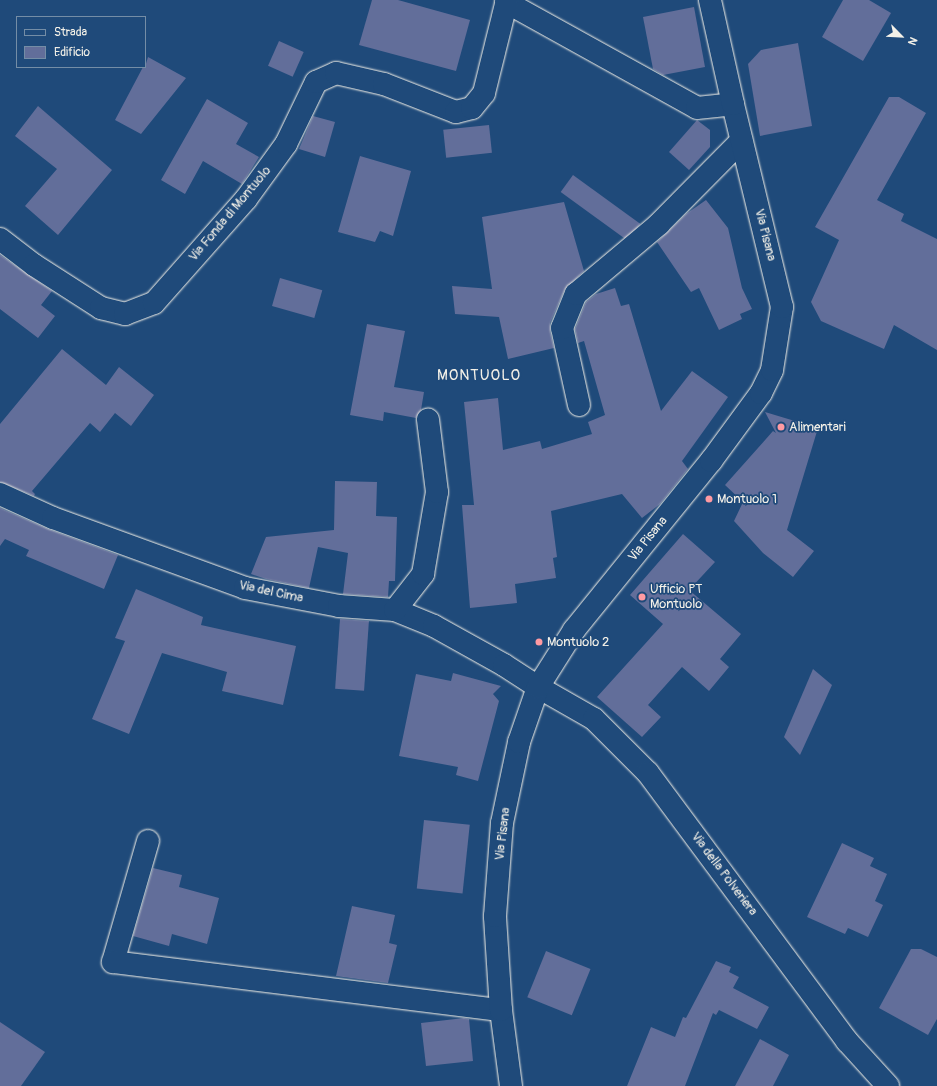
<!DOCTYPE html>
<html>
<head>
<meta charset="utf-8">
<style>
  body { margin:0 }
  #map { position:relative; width:937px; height:1086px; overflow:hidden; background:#1f4a7a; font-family:Pangolin,sans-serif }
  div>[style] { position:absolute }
  .building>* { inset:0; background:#626e9a; transform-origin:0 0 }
  .roads { filter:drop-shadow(0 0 1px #f4f1e8) drop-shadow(0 0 1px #f4f1e8) }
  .minor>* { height:22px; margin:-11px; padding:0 11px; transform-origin:11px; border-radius:11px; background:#1f4a7a }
  .tertiary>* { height:22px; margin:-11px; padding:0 11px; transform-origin:11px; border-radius:11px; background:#1f4a7a }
  .secondary>* { height:22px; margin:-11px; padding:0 11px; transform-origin:11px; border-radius:11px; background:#1f4a7a }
  .dots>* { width:11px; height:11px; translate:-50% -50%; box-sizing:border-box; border:2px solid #1f4a7a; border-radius:50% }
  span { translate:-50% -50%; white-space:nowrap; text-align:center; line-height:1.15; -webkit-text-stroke:3.5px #1f4a7a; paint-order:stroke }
  .street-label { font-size:13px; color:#f4f1e8 }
  .poi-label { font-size:13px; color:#f4f1e8 }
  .left { translate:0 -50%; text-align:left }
  .quarter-label { font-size:15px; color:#f4f1e8; letter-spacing:1px }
  .legend { position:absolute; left:16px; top:16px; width:130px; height:52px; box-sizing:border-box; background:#1f4a7a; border:1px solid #748da6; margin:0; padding:5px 7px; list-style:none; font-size:12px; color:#f4f1e8 }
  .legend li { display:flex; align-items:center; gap:8px; height:20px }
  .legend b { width:20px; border:1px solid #748da6 }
  .north { position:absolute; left:881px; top:16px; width:40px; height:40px; -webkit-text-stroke:3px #1f4a7a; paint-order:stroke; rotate:114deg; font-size:11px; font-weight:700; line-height:16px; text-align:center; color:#f4f1e8 }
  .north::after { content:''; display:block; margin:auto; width:14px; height:18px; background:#f4f1e8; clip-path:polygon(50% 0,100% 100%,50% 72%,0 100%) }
</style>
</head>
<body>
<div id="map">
  <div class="building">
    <i style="clip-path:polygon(372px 0,398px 0,470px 20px,456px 71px,359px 45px)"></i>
    <i style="clip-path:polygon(843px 0,869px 0,891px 13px,863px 61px,822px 37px)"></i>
    <i style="clip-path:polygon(694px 7px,705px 67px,663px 75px,653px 69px,643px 17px)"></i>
    <i style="left:279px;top:41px;width:27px;height:27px;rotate:24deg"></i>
    <i style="clip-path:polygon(798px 43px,812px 126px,760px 136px,748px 64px,761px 50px)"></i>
    <i style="clip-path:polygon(148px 57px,186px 78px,141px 134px,115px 120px,143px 67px,145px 67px)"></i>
    <i style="clip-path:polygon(889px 97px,899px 97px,926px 113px,877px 200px,904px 214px,901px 221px,937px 239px,937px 350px,894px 325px,884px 349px,821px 321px,811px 302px,839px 240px,815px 227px)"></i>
    <i style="clip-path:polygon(207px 99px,248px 123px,236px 144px,259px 157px,242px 184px,203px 161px,185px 194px,161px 180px)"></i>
    <i style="clip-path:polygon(38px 106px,112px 170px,58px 235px,25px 206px,57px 169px,15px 136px)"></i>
    <i style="clip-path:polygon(313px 116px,335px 122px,325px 157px,299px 149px)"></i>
    <i style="clip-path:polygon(697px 120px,710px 130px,710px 147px,689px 170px,669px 152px)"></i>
    <i style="left:489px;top:125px;width:28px;height:46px;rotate:84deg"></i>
    <i style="clip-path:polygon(360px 156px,411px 171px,393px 236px,380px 231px,375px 242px,338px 232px)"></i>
    <i style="left:573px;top:175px;width:83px;height:21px;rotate:36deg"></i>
    <i style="clip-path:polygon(706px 200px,728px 228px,742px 288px,752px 309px,740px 314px,742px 319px,719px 330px,699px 288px,691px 292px,657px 242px,686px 214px)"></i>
    <i style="clip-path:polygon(564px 202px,584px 271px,565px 289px,550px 323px,550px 331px,554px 348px,508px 359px,499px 317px,455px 314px,452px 286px,492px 289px,482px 217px)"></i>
    <i style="clip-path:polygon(0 255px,52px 291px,41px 305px,55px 316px,38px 338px,0 309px)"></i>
    <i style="left:280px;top:278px;width:44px;height:29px;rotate:16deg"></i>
    <i style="clip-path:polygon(615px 288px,621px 306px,629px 304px,661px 411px,692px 371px,728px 397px,682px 461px,688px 469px,660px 504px,642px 518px,622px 494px,551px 511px,557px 557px,553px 558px,556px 578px,515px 584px,517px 603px,470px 608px,462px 505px,474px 505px,464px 402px,498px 398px,503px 450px,540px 441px,542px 449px,592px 434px,588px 422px,605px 415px,584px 341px,578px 343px,575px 329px,586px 302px,596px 294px)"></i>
    <i style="clip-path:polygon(367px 324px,405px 331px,394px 387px,424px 392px,421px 410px,416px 418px,384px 412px,383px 421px,350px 415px)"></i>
    <i style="clip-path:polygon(62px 349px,106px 385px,119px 367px,154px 395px,131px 426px,115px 413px,100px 432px,90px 423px,32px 491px,35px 494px,34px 496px,0 482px,0 424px)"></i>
    <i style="clip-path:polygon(765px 412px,818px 428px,787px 530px,814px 551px,793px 577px,763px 553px,734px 521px,743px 502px,725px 485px,773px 431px,776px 433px)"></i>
    <i style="clip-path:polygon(335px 481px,377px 482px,376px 516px,397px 517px,395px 581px,389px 581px,388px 597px,343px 594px,348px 553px,318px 547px,309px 588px,266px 579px,251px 574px,266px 537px,334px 530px)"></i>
    <i style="clip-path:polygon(0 508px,48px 529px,118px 555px,104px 589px,26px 556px,29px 550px,5px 539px,0 546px)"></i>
    <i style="clip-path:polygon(683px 534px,715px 562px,689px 590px,741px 634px,720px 659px,729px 667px,709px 691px,682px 667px,648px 705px,661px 717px,642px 737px,597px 697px,663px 624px,630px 595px)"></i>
    <i style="clip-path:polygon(136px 589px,203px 617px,201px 625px,296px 646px,283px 705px,222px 691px,227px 672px,162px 653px,129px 734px,92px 719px,125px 641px,115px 638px)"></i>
    <i style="left:340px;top:619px;width:29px;height:70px;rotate:4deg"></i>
    <i style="clip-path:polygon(813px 669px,832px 685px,800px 755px,784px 737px)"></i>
    <i style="clip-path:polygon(453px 673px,501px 686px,493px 694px,499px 701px,478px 781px,456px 775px,458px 767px,399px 756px,416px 674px,451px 681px)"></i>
    <i style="left:424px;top:820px;width:46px;height:69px;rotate:6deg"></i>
    <i style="clip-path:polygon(842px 843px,874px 858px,870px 866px,887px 874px,875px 901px,883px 905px,868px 937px,848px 928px,845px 934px,807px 917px)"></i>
    <i style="clip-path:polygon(153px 868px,182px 875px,179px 887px,219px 898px,207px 944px,172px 934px,169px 946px,133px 936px)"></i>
    <i style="clip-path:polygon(352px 906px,395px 915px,389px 943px,397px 945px,388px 983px,336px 976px)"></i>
    <i style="clip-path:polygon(911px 949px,921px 949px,937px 957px,937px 1019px,928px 1035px,879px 1008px)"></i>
    <i style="left:546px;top:951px;width:48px;height:50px;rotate:22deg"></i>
    <i style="clip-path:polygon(716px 961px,731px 967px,729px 972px,739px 977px,733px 988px,769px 1007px,757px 1029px,719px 1010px,716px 1015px,713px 1013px,685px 1086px,627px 1086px,651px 1027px,675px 1037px,683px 1017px,686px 1018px)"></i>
    <i style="clip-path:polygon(464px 1018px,469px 1019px,473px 1061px,426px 1066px,421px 1023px)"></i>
    <i style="clip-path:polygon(0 1022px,45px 1052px,21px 1086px,0 1086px)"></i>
    <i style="clip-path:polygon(760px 1039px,789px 1055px,773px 1086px,735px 1086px)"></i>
  </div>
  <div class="roads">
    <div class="minor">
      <i style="left:506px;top:2px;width:218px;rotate:29deg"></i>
      <i style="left:697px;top:108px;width:36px;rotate:-6deg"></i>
      <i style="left:0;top:239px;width:43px;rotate:37.4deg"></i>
      <i style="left:34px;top:265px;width:80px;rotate:32.7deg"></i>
      <i style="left:101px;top:308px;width:25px;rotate:14deg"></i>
      <i style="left:125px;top:314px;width:31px;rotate:-21deg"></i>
      <i style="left:154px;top:303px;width:139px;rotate:-48.5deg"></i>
      <i style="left:246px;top:199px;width:68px;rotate:-54deg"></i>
      <i style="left:286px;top:144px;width:69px;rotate:-64.2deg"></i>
      <i style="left:316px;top:82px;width:22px;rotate:-24deg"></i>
      <i style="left:336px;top:73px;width:49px;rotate:12.9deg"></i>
      <i style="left:384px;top:84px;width:77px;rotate:21.3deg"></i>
      <i style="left:456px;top:112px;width:16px;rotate:-14deg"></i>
      <i style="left:472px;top:108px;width:19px;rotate:-51deg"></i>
      <i style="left:484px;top:93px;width:96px;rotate:-76.1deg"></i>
      <i style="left:579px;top:405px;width:79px;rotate:-102.4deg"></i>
      <i style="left:562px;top:328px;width:37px;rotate:-68deg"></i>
      <i style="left:576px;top:294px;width:109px;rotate:-40.1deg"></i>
      <i style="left:659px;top:224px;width:117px;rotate:-45.3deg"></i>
      <i style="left:0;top:494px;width:58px;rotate:24.4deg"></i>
      <i style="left:53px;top:518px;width:204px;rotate:20deg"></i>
      <i style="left:245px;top:588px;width:96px;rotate:10.8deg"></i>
      <i style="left:339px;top:606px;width:56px;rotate:4.1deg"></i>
      <i style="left:395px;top:610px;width:42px;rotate:22.3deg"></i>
      <i style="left:434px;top:626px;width:80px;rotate:29.1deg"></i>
      <i style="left:504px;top:665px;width:40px;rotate:32.9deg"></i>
      <i style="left:395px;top:610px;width:46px;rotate:-52.1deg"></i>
      <i style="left:423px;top:574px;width:83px;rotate:-80.3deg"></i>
      <i style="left:437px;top:492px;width:73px;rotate:-97.1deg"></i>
      <i style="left:148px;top:841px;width:126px;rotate:106.1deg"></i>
      <i style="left:113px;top:962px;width:391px;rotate:7.1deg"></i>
    </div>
    <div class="tertiary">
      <i style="left:538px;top:687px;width:64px;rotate:29.7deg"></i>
      <i style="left:594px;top:719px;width:76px;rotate:45deg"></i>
      <i style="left:648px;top:773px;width:334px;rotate:53.4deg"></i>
      <i style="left:847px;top:1041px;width:61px;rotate:47.7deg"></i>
    </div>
    <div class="secondary">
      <i style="left:511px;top:1086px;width:77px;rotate:-97.5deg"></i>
      <i style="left:501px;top:1010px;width:94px;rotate:-93.7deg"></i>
      <i style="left:495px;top:916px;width:93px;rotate:-85.7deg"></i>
      <i style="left:502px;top:823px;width:83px;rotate:-78.1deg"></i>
      <i style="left:519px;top:742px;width:58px;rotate:-70.9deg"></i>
      <i style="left:538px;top:687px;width:67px;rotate:-57.7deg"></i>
      <i style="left:574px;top:630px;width:218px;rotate:-51deg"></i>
      <i style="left:711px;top:461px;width:84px;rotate:-53.7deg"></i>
      <i style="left:761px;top:393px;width:25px;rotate:-64deg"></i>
      <i style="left:772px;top:370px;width:64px;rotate:-81deg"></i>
      <i style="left:782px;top:307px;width:209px;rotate:-103.6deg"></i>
      <i style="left:733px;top:104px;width:107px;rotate:-102.5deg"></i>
    </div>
  </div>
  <div class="dots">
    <i style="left:781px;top:427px;background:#ff9aa2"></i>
    <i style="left:709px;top:499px;background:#ff9aa2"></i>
    <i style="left:642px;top:597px;background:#ff9aa2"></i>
    <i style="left:539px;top:642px;background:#ff9aa2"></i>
  </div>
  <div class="street-label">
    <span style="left:230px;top:214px;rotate:-50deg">Via Fonda di Montuolo</span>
    <span style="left:765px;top:235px;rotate:76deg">Via Pisana</span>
    <span style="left:648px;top:539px;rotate:-51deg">Via Pisana</span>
    <span style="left:271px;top:592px;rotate:12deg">Via del Cima</span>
    <span style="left:503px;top:834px;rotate:-83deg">Via Pisana</span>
    <span style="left:724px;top:874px;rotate:53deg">Via della Polveriera</span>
  </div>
  <div class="poi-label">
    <span class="left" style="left:789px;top:427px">Alimentari</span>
    <span class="left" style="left:717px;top:499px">Montuolo 1</span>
    <span class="left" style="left:650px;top:597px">Ufficio PT<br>Montuolo</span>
    <span class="left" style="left:547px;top:642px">Montuolo 2</span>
  </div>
  <div class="quarter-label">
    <span style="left:479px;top:376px">MONTUOLO</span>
  </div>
  <ul class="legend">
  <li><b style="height:5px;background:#1f4a7a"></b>Strada</li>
  <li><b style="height:11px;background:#626e9a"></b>Edificio</li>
  </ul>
  <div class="north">N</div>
</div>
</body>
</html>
